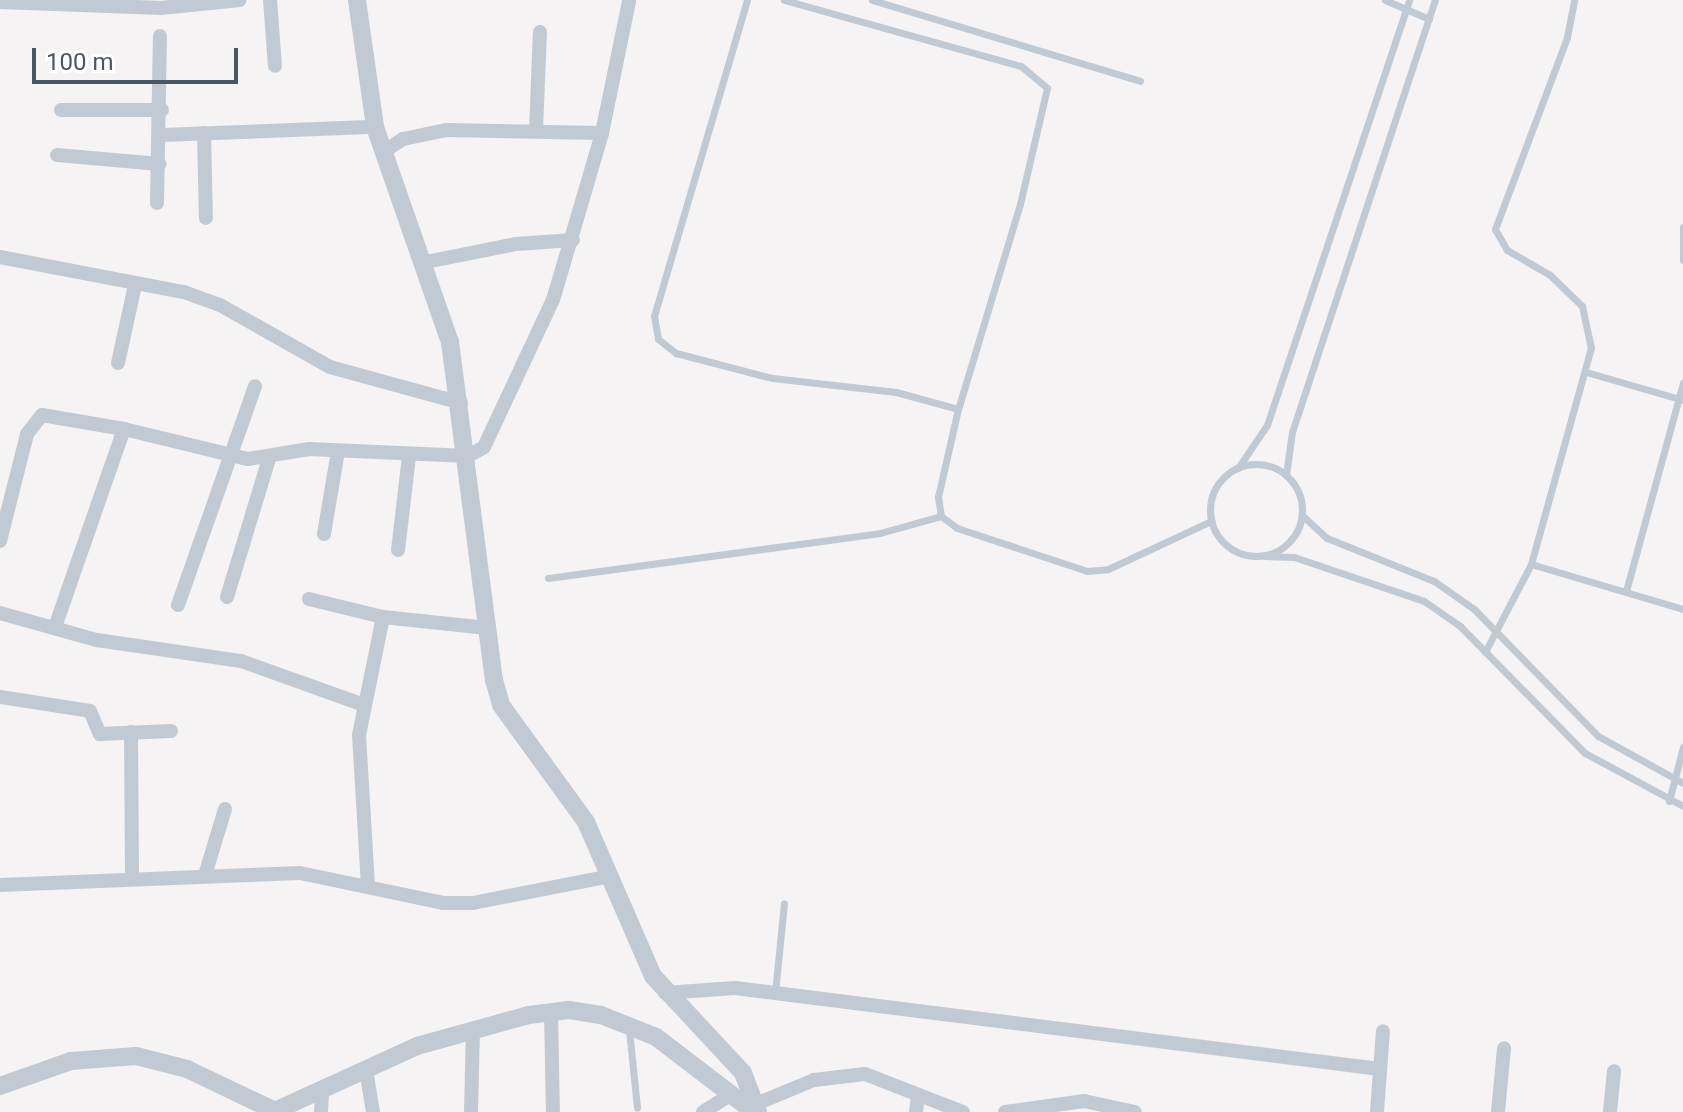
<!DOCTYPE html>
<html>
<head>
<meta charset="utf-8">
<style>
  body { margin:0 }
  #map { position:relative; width:1683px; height:1112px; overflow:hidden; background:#f5f3f3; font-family:Roboto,sans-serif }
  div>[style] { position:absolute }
  .service>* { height:7px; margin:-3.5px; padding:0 3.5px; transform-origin:3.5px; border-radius:3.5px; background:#c1cad2 }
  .service>.ring { margin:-3.5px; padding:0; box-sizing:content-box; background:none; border:7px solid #c1cad2; border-radius:50% }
  .minor>* { height:14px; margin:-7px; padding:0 7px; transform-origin:7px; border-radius:7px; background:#c1cad2 }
  .tertiary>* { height:18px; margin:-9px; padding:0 9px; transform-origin:9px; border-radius:9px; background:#c1cad2 }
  span { translate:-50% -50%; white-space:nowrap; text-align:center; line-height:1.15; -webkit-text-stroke:6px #fff; paint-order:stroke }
  .scale { position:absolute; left:32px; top:48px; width:206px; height:36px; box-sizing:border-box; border:4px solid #4a5661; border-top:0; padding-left:10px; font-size:24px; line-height:28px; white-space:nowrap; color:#4a5661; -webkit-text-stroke:6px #fff; paint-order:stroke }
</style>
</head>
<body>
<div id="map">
  <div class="service">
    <i style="left:747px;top:0;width:329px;rotate:106.4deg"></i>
    <i style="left:654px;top:316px;width:23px;rotate:80deg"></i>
    <i style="left:658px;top:339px;width:23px;rotate:38deg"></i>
    <i style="left:676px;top:353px;width:99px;rotate:14.6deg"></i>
    <i style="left:772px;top:378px;width:125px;rotate:6.4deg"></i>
    <i style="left:896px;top:392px;width:64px;rotate:15.3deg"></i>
    <i style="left:784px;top:0;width:246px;rotate:15.6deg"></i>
    <i style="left:1021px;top:66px;width:34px;rotate:40deg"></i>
    <i style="left:1047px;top:88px;width:119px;rotate:103.1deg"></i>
    <i style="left:1020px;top:204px;width:214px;rotate:106.8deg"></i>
    <i style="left:958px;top:409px;width:90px;rotate:102.8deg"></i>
    <i style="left:938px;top:497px;width:19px;rotate:81deg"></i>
    <i style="left:941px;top:516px;width:20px;rotate:37deg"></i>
    <i style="left:957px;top:528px;width:137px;rotate:18.3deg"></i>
    <i style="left:1087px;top:571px;width:21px;rotate:-5deg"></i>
    <i style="left:1108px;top:569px;width:114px;rotate:-25deg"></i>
    <i style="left:872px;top:0;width:280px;rotate:16.8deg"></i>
    <i style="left:1385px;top:0;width:48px;rotate:23.4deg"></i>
    <i style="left:1683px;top:227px;width:33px;rotate:90deg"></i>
    <i style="left:1586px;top:372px;width:101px;rotate:16.1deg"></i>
    <i class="ring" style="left:1210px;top:464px;width:85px;height:85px"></i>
    <i style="left:1238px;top:468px;width:52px;rotate:-56deg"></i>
    <i style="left:1267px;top:425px;width:448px;rotate:-71.5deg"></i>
    <i style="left:1286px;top:475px;width:43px;rotate:-82.1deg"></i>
    <i style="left:1292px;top:432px;width:455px;rotate:-71.7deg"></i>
    <i style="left:1302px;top:515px;width:34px;rotate:43deg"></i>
    <i style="left:1327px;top:538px;width:115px;rotate:21.9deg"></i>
    <i style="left:1434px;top:581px;width:49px;rotate:35deg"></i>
    <i style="left:1474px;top:609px;width:177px;rotate:45.7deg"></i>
    <i style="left:1598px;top:736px;width:97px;rotate:28.9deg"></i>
    <i style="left:1265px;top:556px;width:29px;rotate:2deg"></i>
    <i style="left:1294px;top:557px;width:137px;rotate:18.7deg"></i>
    <i style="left:1424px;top:601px;width:44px;rotate:34.8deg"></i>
    <i style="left:1460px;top:626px;width:178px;rotate:45.5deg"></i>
    <i style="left:1585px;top:753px;width:111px;rotate:28.4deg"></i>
    <i style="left:1531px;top:564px;width:159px;rotate:16.5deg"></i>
    <i style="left:548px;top:578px;width:335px;rotate:-7.7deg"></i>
    <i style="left:880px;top:533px;width:63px;rotate:-15.6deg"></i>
    <i style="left:1626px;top:591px;width:216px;rotate:-74.7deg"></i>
    <i style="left:1485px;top:652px;width:99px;rotate:-62.4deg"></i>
    <i style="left:1531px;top:564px;width:224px;rotate:-74.5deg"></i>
    <i style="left:1591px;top:348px;width:43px;rotate:-102.1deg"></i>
    <i style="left:1582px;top:306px;width:45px;rotate:-135.9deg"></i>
    <i style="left:1550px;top:275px;width:50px;rotate:-149.8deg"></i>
    <i style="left:1507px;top:250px;width:24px;rotate:-120deg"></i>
    <i style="left:1495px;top:229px;width:205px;rotate:-69.4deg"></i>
    <i style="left:1567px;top:37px;width:38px;rotate:-79deg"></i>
    <i style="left:1669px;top:801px;width:56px;rotate:-75.5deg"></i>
    <i style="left:775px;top:993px;width:90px;rotate:-84.3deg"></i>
    <i style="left:629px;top:1030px;width:78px;rotate:84.1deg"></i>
  </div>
  <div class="minor">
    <i style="left:270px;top:0;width:66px;rotate:85.7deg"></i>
    <i style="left:0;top:2px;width:161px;rotate:2.1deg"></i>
    <i style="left:161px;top:8px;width:79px;rotate:-5.8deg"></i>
    <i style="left:61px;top:110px;width:101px"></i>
    <i style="left:536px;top:130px;width:98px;rotate:-87.7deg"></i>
    <i style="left:204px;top:133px;width:85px;rotate:88.7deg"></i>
    <i style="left:162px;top:135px;width:213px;rotate:-2.2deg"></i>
    <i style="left:383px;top:152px;width:24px;rotate:-33deg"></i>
    <i style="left:403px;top:139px;width:45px;rotate:-11.6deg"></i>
    <i style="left:447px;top:130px;width:155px;rotate:1.1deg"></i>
    <i style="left:57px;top:155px;width:103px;rotate:5deg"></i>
    <i style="left:157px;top:203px;width:167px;rotate:-89deg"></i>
    <i style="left:0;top:257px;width:187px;rotate:10.8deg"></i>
    <i style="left:184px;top:292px;width:38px;rotate:20deg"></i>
    <i style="left:220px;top:305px;width:126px;rotate:29.4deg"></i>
    <i style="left:330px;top:367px;width:136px;rotate:15.4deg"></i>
    <i style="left:426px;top:262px;width:92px;rotate:-11.3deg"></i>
    <i style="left:516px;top:244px;width:57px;rotate:-4deg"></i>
    <i style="left:118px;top:363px;width:80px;rotate:-77.7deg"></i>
    <i style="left:324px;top:534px;width:84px;rotate:-80.4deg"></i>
    <i style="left:0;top:541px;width:110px;rotate:-75.8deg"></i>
    <i style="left:27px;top:434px;width:24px;rotate:-52deg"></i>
    <i style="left:42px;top:415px;width:83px;rotate:9.7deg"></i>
    <i style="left:124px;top:429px;width:128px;rotate:13.6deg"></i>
    <i style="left:248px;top:459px;width:62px;rotate:-9.3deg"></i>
    <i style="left:309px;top:449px;width:159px;rotate:2.5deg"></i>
    <i style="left:468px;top:456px;width:18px;rotate:-29deg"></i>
    <i style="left:484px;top:447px;width:162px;rotate:-64.9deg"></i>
    <i style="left:553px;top:300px;width:174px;rotate:-73.6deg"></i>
    <i style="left:602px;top:133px;width:134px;rotate:-78.4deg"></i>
    <i style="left:398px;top:550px;width:94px;rotate:-83.3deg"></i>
    <i style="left:227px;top:597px;width:144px;rotate:-73.1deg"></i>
    <i style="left:309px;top:599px;width:76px;rotate:13.7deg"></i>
    <i style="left:383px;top:617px;width:105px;rotate:6deg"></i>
    <i style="left:178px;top:605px;width:232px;rotate:-70.6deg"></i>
    <i style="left:0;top:613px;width:101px;rotate:15.6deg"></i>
    <i style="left:97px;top:640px;width:146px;rotate:8.3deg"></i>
    <i style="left:241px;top:661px;width:131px;rotate:19.7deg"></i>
    <i style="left:55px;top:627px;width:210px;rotate:-70.8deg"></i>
    <i style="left:0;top:697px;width:91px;rotate:8.8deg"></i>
    <i style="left:90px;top:711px;width:25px;rotate:67deg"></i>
    <i style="left:100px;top:734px;width:71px;rotate:-2.4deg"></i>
    <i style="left:131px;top:732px;width:147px;rotate:89.6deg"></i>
    <i style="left:205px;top:875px;width:69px;rotate:-73.1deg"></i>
    <i style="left:0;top:885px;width:300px;rotate:-2.3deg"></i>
    <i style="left:300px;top:873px;width:146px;rotate:11.8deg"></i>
    <i style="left:443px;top:903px;width:30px"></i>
    <i style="left:473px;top:903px;width:141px;rotate:-11.1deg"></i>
    <i style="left:368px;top:886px;width:151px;rotate:-93.4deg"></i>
    <i style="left:359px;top:735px;width:120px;rotate:-78.5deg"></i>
    <i style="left:665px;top:993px;width:70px;rotate:-4.1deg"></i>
    <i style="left:735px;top:988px;width:650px;rotate:7.16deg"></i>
    <i style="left:551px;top:1012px;width:100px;rotate:88.9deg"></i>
    <i style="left:366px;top:1070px;width:43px;rotate:80.5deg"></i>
    <i style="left:756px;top:1104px;width:63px;rotate:-22.5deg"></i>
    <i style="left:814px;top:1080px;width:51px;rotate:-6.7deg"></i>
    <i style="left:865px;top:1074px;width:105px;rotate:21.2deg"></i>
    <i style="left:321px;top:1112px;width:20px;rotate:-87deg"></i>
    <i style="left:471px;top:1112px;width:81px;rotate:-88.6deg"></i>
    <i style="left:703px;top:1112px;width:32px;rotate:-32deg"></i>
    <i style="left:916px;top:1112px;width:17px;rotate:-83deg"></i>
    <i style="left:1005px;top:1112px;width:80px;rotate:-7.9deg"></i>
    <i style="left:1084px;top:1101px;width:52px;rotate:12.2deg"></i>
    <i style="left:1377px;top:1112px;width:81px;rotate:-85.8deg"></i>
    <i style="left:1498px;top:1112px;width:64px;rotate:-84.6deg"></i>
    <i style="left:1610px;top:1112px;width:41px;rotate:-84.4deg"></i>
  </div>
  <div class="tertiary">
    <i style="left:357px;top:0;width:128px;rotate:81.9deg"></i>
    <i style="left:375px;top:127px;width:228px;rotate:70.8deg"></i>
    <i style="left:450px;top:342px;width:341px;rotate:82.6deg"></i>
    <i style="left:494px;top:680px;width:26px;rotate:74deg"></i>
    <i style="left:501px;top:705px;width:145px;rotate:54deg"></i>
    <i style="left:586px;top:822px;width:168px;rotate:66.5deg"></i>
    <i style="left:653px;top:976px;width:132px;rotate:47.1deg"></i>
    <i style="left:743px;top:1073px;width:42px;rotate:69deg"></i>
    <i style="left:0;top:1086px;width:75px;rotate:-19.4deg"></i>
    <i style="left:71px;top:1061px;width:65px;rotate:-4.4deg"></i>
    <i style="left:136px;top:1056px;width:53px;rotate:14.3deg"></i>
    <i style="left:187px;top:1069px;width:98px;rotate:25.5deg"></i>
    <i style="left:275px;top:1111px;width:156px;rotate:-24.6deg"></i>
    <i style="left:417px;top:1046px;width:116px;rotate:-15.5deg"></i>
    <i style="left:529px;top:1015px;width:40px;rotate:-7.1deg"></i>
    <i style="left:569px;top:1010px;width:32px;rotate:9deg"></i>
    <i style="left:601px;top:1015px;width:59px;rotate:21.8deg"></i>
    <i style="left:656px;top:1037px;width:123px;rotate:37.4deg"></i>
  </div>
  <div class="scale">100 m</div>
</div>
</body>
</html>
